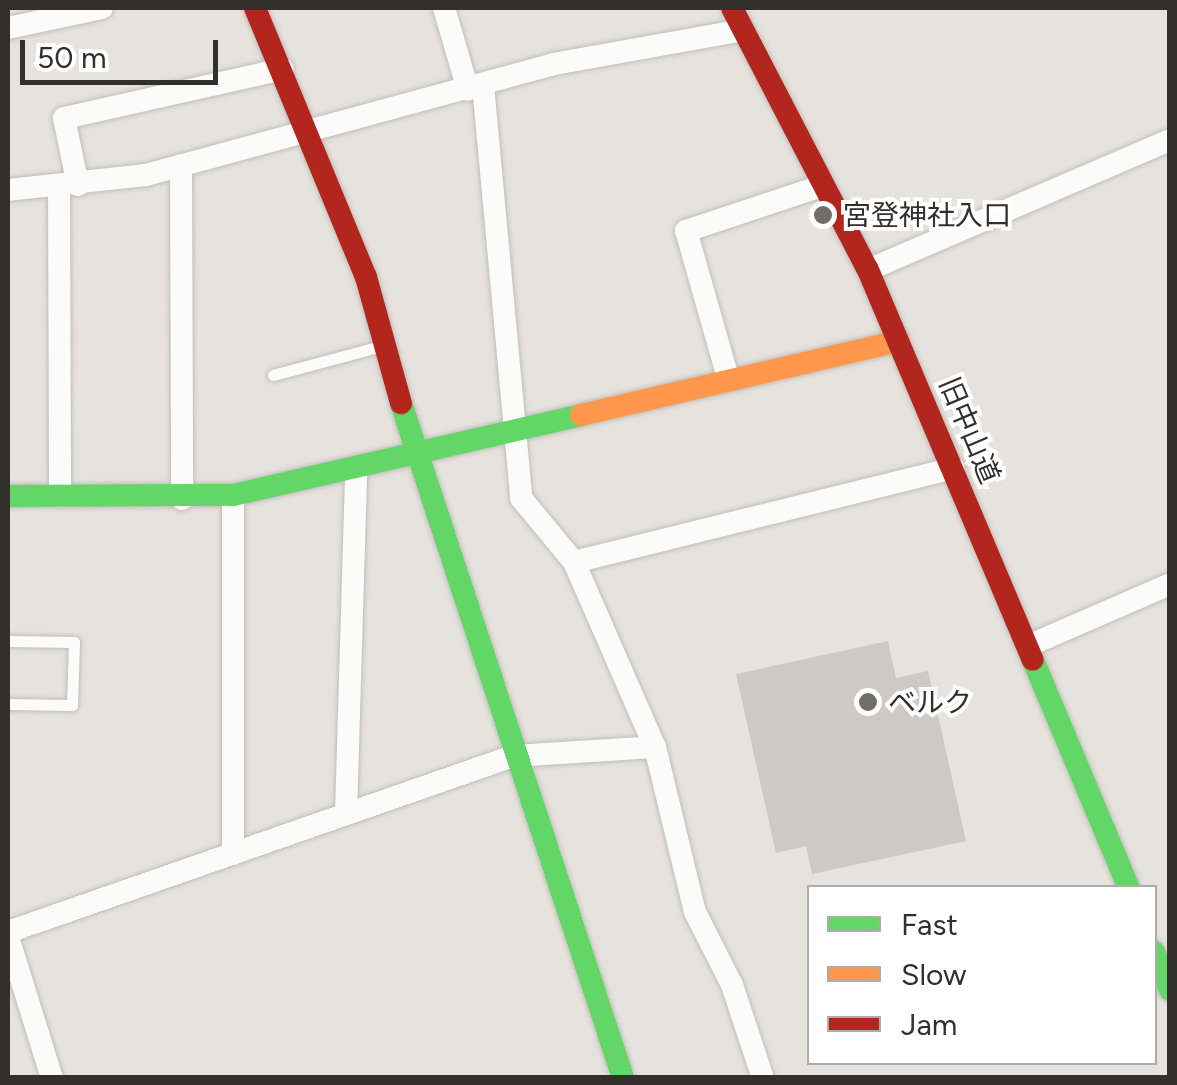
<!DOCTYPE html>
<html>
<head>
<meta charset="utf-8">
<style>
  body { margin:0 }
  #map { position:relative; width:1177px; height:1085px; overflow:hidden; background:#e6e2dd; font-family:Figtree,"Noto Sans JP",sans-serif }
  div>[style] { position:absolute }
  .building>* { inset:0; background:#cdcac6 }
  .roads { filter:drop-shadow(0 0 2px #c1beba) drop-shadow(0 0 2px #c1beba) }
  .lane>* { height:11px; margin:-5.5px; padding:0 5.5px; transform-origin:5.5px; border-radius:5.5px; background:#fbfbfa }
  .street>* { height:22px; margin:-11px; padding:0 11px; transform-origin:11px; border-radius:11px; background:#fbfbfa }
  .fast>* { height:22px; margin:-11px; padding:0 11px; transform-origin:11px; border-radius:11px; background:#63d668 }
  .slow>* { height:22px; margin:-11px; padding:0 11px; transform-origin:11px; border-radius:11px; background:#ff974d }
  .jam>* { height:22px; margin:-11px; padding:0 11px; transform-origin:11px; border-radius:11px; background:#b3261e }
  .dots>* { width:28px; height:28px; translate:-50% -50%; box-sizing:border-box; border:5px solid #fff; border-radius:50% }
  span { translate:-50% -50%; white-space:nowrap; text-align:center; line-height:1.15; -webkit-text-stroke:8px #fff; paint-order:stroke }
  .poi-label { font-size:28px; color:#322f2c }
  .left { translate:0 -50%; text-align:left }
  .street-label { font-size:28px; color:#322f2c }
  .frame { position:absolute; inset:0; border:10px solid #322f2c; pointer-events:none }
  .legend { position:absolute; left:807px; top:885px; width:350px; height:180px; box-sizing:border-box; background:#fff; border:2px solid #adacab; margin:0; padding:12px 18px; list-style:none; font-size:30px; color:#322f2c }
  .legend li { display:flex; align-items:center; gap:20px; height:50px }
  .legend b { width:50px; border:2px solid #adacab }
  .scale { position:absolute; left:20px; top:40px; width:198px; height:45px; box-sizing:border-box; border:5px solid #322f2c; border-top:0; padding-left:12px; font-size:30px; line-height:35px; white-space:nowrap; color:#322f2c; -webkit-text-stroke:8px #fff; paint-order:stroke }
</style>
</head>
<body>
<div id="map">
  <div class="building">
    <i style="clip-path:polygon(888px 641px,896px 678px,928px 671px,966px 841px,812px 874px,806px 846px,776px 853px,736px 674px)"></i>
  </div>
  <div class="roads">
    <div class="lane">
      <i style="left:273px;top:375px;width:112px;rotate:-15deg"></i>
      <i style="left:8px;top:641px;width:66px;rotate:0.9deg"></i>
      <i style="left:74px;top:642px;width:63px;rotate:91.8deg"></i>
      <i style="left:72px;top:705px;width:64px;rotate:-179.1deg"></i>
    </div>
    <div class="street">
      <i style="left:444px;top:8px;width:85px;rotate:73.7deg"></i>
      <i style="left:8px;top:28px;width:96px;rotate:-12deg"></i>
      <i style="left:483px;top:85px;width:415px;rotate:84.7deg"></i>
      <i style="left:521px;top:498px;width:83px;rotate:50.4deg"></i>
      <i style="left:574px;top:562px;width:391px;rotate:-13.9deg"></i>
      <i style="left:181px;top:165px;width:334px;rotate:89.8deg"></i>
      <i style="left:78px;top:185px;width:68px;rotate:-101.8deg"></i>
      <i style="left:64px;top:118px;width:224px;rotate:-12.6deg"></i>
      <i style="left:59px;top:187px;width:309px;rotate:89.8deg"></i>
      <i style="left:8px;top:190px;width:139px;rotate:-6.2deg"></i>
      <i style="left:146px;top:175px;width:423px;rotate:-15.2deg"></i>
      <i style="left:554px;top:64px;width:192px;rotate:-10.2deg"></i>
      <i style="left:868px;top:270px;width:329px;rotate:-23.3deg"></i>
      <i style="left:728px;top:378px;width:153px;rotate:-105.9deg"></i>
      <i style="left:686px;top:231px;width:145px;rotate:-18.4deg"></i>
      <i style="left:574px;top:562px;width:202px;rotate:66.4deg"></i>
      <i style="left:655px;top:747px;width:170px;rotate:76.4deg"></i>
      <i style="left:695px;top:912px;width:82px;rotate:63.1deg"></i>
      <i style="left:732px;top:985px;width:98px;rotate:71.6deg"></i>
      <i style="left:1030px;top:645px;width:153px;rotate:-23.5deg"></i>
      <i style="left:346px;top:814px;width:344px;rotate:-88.3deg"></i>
      <i style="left:233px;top:854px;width:359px;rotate:-90deg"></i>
      <i style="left:8px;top:932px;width:535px;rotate:-19.21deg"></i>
      <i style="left:513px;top:756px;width:142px;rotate:-3.6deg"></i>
      <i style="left:8px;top:937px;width:148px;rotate:72.7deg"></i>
    </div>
    <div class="fast">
      <i style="left:401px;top:403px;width:711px;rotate:71.79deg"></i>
      <i style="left:8px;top:496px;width:225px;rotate:-0.3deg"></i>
      <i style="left:233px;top:495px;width:357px;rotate:-12.9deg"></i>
      <i style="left:1033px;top:660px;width:247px;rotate:67.2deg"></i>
      <i style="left:1154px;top:952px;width:41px;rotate:67.2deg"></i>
    </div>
    <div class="slow">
      <i style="left:581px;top:415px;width:326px;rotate:-13.1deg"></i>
    </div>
    <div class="jam">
      <i style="left:255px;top:8px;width:291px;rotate:67.6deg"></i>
      <i style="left:366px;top:277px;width:131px;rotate:74.5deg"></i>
      <i style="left:732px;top:8px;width:295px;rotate:62.6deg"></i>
      <i style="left:868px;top:270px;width:423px;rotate:67.1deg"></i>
    </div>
  </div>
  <div class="dots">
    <i style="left:823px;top:215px;background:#716e6a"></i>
    <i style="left:868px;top:702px;background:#716e6a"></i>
  </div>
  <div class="poi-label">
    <span class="left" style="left:843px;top:215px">宮登神社入口</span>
    <span class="left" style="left:888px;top:702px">ベルク</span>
  </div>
  <div class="street-label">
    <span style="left:970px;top:430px;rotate:67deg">旧中山道</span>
  </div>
  <div class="frame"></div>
  <ul class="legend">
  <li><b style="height:12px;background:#63d668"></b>Fast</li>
  <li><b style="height:12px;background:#ff974d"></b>Slow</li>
  <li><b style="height:12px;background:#b3261e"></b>Jam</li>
  </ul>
  <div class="scale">50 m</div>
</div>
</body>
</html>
